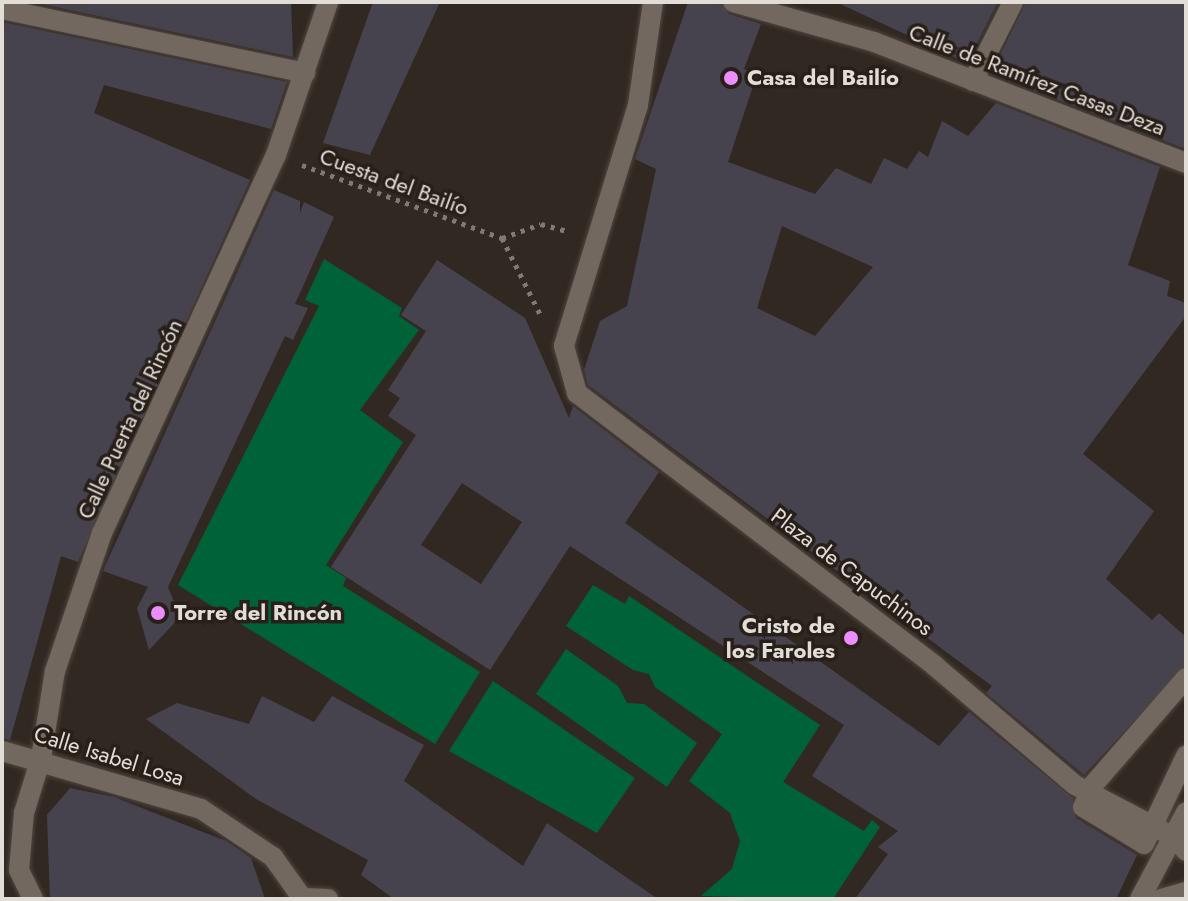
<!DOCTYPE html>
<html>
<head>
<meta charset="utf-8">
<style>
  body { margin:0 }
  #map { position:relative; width:1188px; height:901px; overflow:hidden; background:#322822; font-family:Jost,sans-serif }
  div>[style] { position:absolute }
  .green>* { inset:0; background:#006338 }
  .building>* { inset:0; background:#47434e }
  .path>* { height:5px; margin-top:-2.5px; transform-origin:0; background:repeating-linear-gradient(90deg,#817973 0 4px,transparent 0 10px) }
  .roads { filter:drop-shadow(0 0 2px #4e4640) drop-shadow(0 0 2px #4e4640) }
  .street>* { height:20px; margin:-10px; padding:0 10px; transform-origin:10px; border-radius:10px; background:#736860 }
  .dots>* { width:22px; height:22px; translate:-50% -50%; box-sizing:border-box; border:4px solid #281f19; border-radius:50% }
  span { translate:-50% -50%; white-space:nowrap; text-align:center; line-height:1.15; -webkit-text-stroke:7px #281f19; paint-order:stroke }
  .poi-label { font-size:22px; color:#e3ddd8; font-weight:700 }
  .left { translate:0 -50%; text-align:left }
  .right { translate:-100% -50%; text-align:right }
  .street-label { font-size:22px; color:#e3ddd8 }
  .frame { position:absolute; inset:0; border:4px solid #e3ddd8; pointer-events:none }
</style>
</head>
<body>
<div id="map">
  <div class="green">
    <i style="clip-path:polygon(324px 259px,402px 308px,399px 316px,419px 330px,360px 410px,403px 442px,326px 565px,346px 578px,343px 586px,480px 672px,435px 744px,178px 585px,319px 306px,305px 300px)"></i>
    <i style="clip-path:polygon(593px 585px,625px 604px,629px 596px,820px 725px,783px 782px,864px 831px,872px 820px,880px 827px,833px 899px,701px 896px,732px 869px,740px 841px,730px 813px,689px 781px,722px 734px,655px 687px,649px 674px,633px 670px,566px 626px)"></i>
    <i style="clip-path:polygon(566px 649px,618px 686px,627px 703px,644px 704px,697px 743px,667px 787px,536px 694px)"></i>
    <i style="clip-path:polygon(493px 681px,635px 778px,597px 833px,449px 751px)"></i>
  </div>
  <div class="building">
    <i style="clip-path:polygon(32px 2px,291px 2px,293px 57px)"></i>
    <i style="clip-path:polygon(373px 2px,440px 2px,370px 155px,323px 143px)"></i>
    <i style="clip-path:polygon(evenodd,688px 2px,720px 2px,729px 14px,761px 24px,744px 69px,757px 74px,728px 162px,815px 194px,836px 168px,871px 184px,884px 158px,907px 169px,919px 151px,928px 157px,942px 121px,968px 136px,996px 103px,1160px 167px,1128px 265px,1170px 281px,1167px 296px,1186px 303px,1186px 316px,1083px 454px,1154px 511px,1106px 579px,1152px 620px,1159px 613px,1186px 637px,1186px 665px,1084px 775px,986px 693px,992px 686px,588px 385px,584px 370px,600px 321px,627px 306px,656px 169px,635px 159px,688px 2px,782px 226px,873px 267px,815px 336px,757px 308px,782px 226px)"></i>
    <i style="clip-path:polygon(836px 2px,998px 2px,967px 63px)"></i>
    <i style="clip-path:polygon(1026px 2px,1186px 2px,1186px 149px,991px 74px)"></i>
    <i style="clip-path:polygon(2px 22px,287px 82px,271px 129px,104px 85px,94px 113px,250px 180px,78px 562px,61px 556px,10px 740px,2px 738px)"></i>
    <i style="clip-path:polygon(274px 190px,300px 201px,300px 213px,304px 202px,334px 217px,295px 304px,308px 308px,293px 340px,285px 336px,168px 587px,180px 617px,149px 650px,137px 608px,148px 587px,103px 571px)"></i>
    <i style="clip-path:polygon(evenodd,437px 260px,525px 318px,569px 418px,573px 406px,659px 472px,625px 523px,939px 746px,969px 712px,1073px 798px,1076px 818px,1137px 855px,1116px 899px,855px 899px,888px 854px,878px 847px,898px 831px,812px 776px,844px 725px,570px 546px,490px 670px,331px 567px,416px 435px,388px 416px,400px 398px,388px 390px,426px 331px,401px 315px,437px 260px,462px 483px,522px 522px,481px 584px,421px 545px,462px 483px)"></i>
    <i style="clip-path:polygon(262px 696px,314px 722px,332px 696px,424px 745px,404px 781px,523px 866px,547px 823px,658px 899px,394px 899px,361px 875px,368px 860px,256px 799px,146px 719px,177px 703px,249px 724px)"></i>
    <i style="clip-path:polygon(70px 788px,114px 797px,226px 841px,251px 858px,265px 899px,50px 899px,47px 815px)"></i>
  </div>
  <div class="path">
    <i style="left:302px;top:165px;width:213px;rotate:20.1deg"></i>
    <i style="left:502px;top:238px;width:41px;rotate:-19.7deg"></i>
    <i style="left:541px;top:224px;width:27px;rotate:15deg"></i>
    <i style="left:502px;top:238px;width:87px;rotate:63.4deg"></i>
  </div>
  <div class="roads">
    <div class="street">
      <i style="left:653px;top:2px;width:104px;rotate:98.3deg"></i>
      <i style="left:638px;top:105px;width:252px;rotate:107.1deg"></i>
      <i style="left:564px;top:346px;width:49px;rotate:74.5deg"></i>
      <i style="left:577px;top:393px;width:450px;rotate:37.3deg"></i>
      <i style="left:935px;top:666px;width:184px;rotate:40.4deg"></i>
      <i style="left:1075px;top:785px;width:112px;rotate:27.7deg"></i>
      <i style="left:1174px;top:837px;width:18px;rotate:49deg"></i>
      <i style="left:733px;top:2px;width:147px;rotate:15.8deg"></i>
      <i style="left:874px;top:42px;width:335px;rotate:21.2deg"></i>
      <i style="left:2px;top:9px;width:310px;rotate:11.9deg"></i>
      <i style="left:973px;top:81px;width:89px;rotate:-63.1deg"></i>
      <i style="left:1186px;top:678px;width:142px;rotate:131deg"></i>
      <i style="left:1093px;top:785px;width:24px;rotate:114deg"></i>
      <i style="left:1083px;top:807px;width:71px;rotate:31.2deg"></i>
      <i style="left:1144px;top:844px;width:98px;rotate:-64.5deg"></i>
      <i style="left:2px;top:751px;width:207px;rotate:16.2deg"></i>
      <i style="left:201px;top:809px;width:87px;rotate:33.7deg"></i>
      <i style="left:273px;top:857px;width:52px;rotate:54.5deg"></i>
      <i style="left:303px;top:898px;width:25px;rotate:2deg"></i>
      <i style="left:33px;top:899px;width:32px;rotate:-116deg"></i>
      <i style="left:19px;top:870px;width:57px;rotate:-85deg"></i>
      <i style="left:24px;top:813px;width:58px;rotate:-72.8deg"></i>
      <i style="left:41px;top:758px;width:88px;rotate:-80.9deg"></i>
      <i style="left:55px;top:671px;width:146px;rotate:-71.2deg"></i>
      <i style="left:102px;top:533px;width:416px;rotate:-65.3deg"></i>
      <i style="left:276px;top:155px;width:162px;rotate:-71.2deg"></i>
      <i style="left:1140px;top:899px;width:98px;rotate:-62.1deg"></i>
      <i style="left:1161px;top:899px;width:26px;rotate:-16deg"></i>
    </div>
  </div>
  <div class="dots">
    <i style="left:731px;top:78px;background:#eb8dfc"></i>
    <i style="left:158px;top:613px;background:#eb8dfc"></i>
    <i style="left:851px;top:638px;background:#eb8dfc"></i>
  </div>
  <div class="poi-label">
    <span class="left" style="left:747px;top:78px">Casa del Bailío</span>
    <span class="left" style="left:174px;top:613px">Torre del Rincón</span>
    <span class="right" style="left:835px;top:638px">Cristo de<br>los Faroles</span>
  </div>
  <div class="street-label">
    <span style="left:1037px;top:80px;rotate:21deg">Calle de Ramírez Casas Deza</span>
    <span style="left:394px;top:182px;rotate:20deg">Cuesta del Bailío</span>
    <span style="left:130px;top:419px;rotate:-65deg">Calle Puerta del Rincón</span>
    <span style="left:852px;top:572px;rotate:37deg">Plaza de Capuchinos</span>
    <span style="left:109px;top:756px;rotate:17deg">Calle Isabel Losa</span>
  </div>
  <div class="frame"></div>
</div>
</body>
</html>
